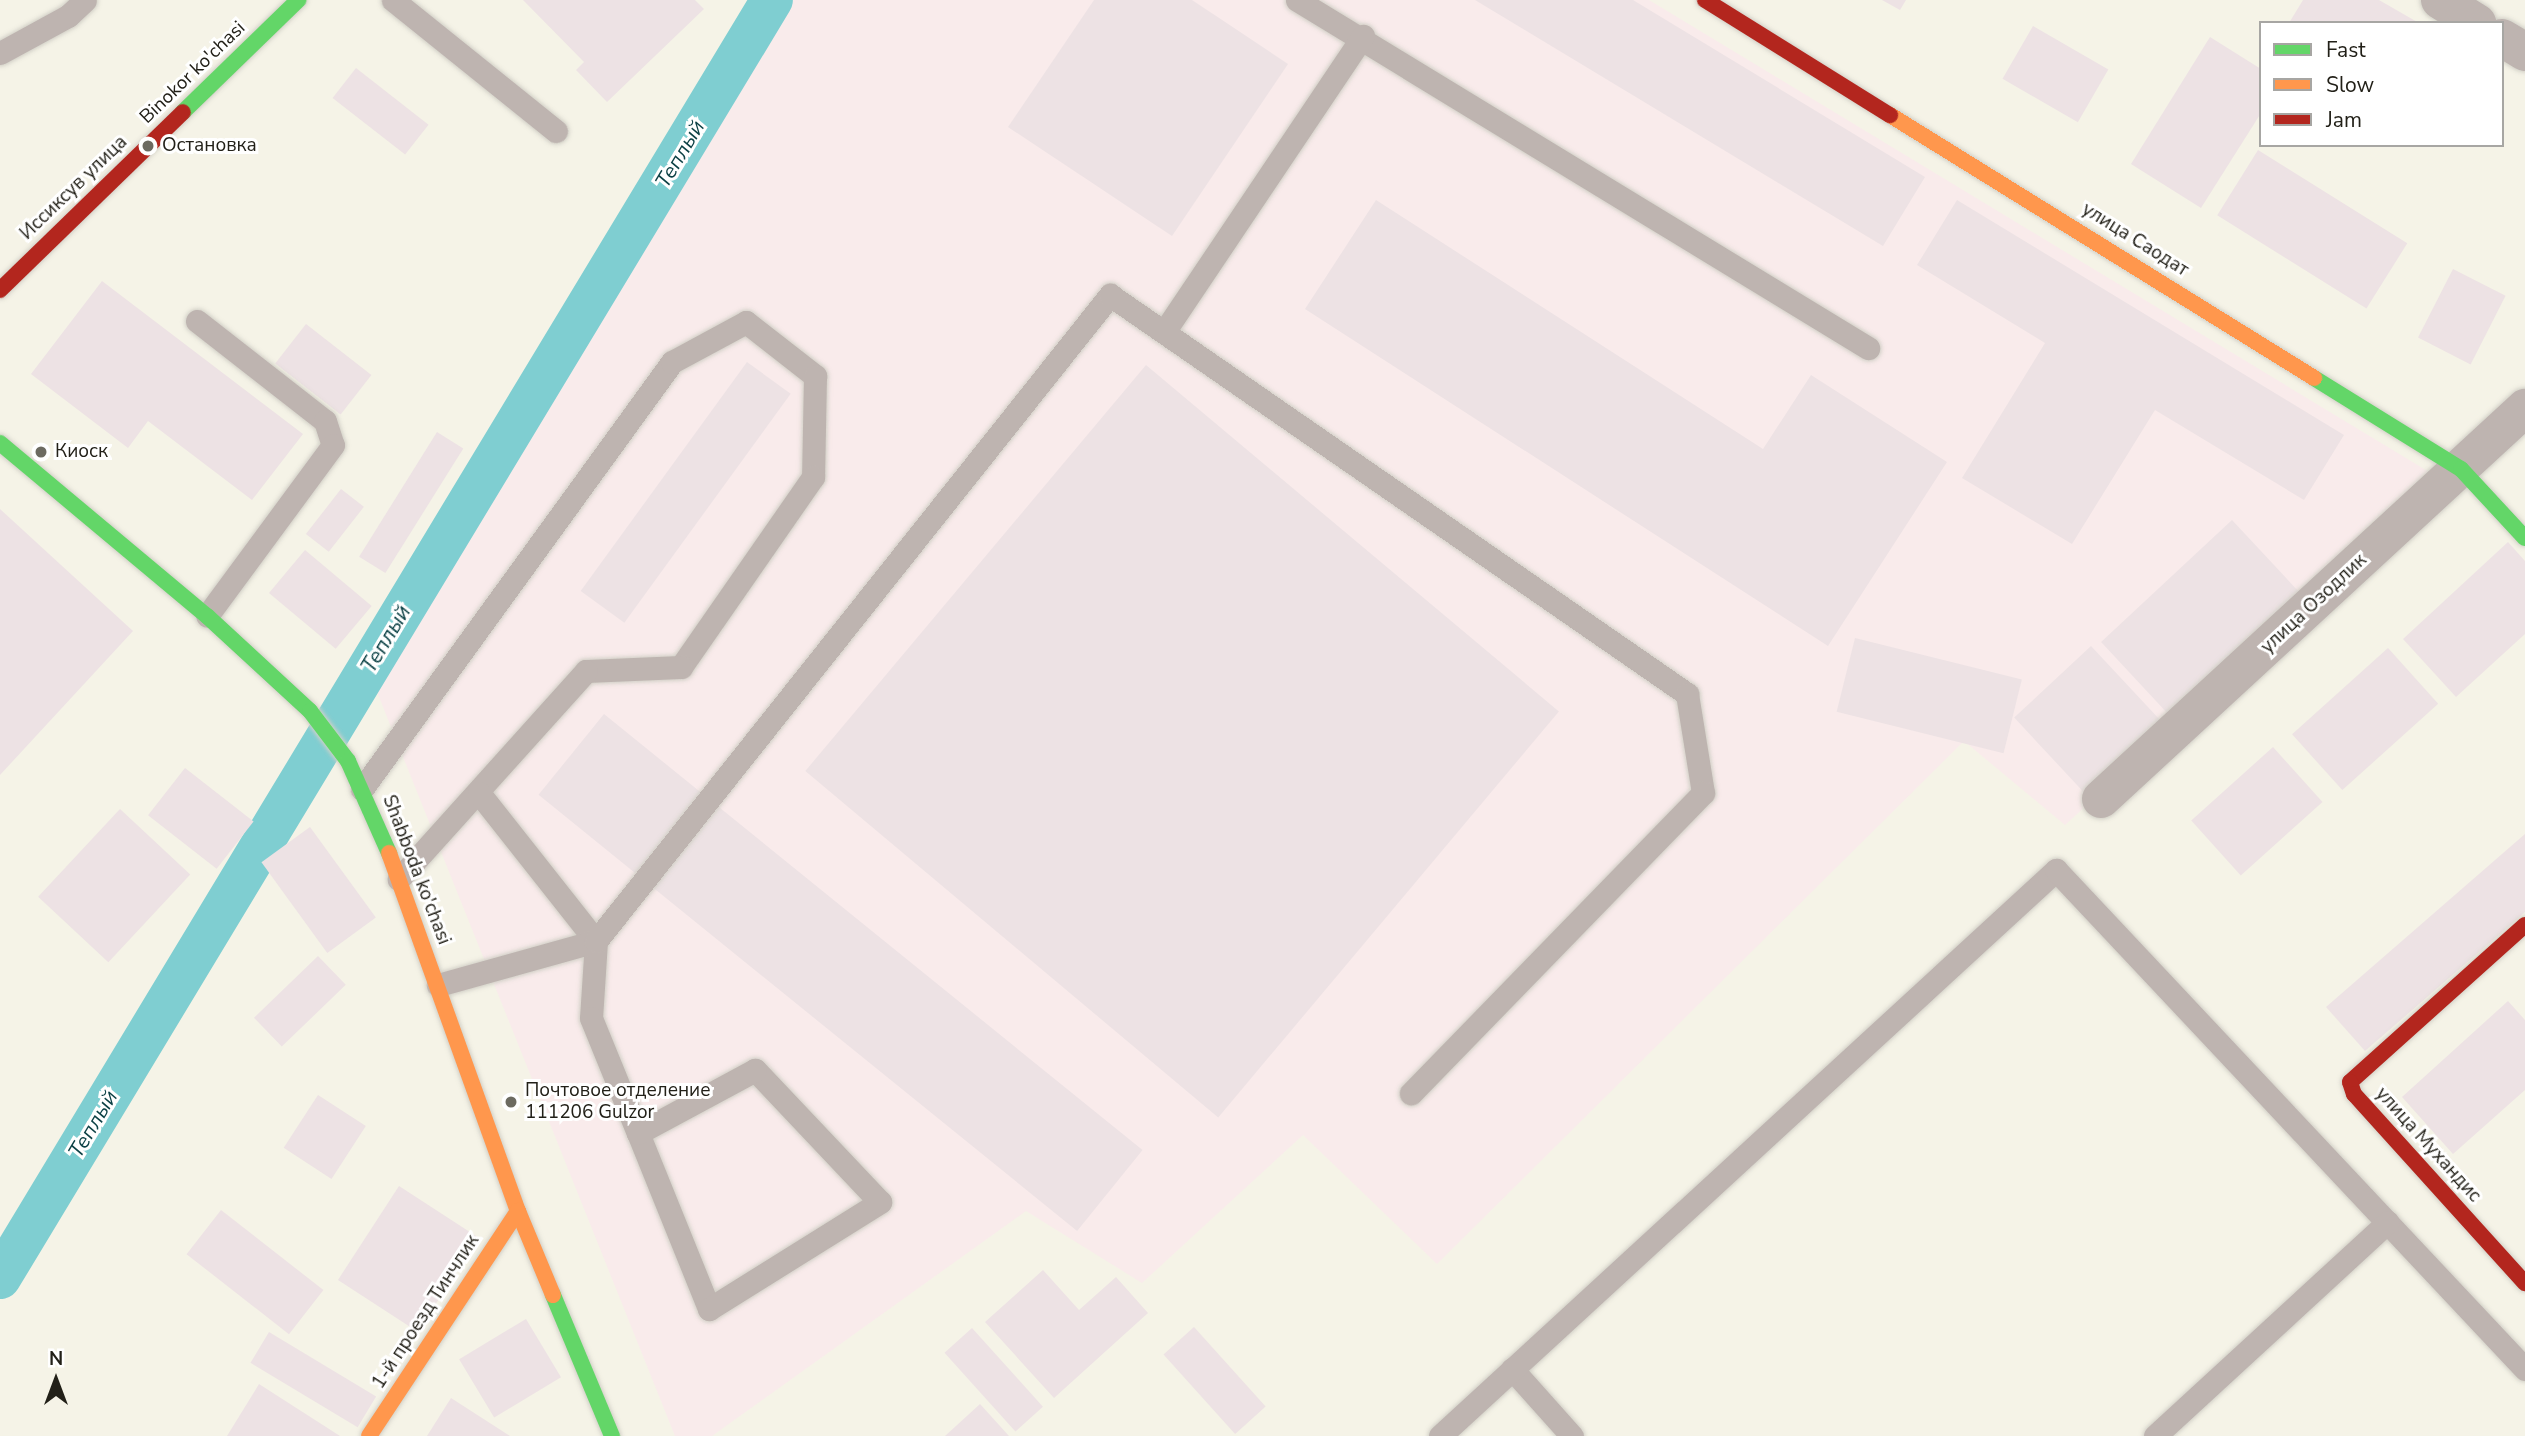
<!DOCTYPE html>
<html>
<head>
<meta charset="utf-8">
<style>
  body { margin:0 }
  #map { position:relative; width:2525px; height:1436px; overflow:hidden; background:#f5f3e7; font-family:"Nunito Sans",sans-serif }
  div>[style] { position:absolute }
  .industrial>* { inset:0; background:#f9ebeb }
  .canal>* { height:42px; margin:-21px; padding:0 21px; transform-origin:21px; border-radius:21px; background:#7fced1 }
  .building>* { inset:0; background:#ede2e4; transform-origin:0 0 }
  .roads { filter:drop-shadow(0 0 2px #d2d0c7) drop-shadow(0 0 2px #d2d0c7) }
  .lane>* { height:23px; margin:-11.5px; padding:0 11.5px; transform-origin:11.5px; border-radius:11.5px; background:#beb4b0 }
  .street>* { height:38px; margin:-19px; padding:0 19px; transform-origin:19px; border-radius:19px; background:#beb4b0 }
  .fast>* { height:16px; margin:-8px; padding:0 8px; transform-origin:8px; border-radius:8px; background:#63d668 }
  .slow>* { height:16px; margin:-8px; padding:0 8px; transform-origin:8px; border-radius:8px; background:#ff974d }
  .jam>* { height:16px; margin:-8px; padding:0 8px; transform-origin:8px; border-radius:8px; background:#b3261e }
  .dots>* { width:19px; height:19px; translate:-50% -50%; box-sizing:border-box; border:4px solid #fff; border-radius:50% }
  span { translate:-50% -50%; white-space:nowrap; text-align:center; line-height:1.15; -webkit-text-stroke:6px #fff; paint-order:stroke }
  .street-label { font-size:19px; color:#222018 }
  .poi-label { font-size:19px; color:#222018 }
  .left { translate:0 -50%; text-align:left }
  .water-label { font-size:21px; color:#0c4145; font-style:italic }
  .legend { position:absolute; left:2259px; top:21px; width:245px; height:126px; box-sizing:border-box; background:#fff; border:2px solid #a7a6a3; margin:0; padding:9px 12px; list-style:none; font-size:21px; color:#222018 }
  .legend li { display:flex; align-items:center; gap:14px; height:35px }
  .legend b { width:35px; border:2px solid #a7a6a3 }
  .north { position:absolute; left:21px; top:1345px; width:70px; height:70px; -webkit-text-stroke:5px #fff; paint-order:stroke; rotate:0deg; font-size:19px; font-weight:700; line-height:28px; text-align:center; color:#222018 }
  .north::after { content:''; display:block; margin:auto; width:24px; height:32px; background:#222018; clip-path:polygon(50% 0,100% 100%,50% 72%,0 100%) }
</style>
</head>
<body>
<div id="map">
  <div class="industrial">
    <i style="clip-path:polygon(778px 0,1649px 0,2444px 481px,2065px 825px,1964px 741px,1437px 1264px,1303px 1135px,1142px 1283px,1026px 1211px,712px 1436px,675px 1436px,375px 687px)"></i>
  </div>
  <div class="canal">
    <i style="left:0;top:1278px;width:1493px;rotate:-58.87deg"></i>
  </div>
  <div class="building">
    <i style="clip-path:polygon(523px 0,695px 0,704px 9px,607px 102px,576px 70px,584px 62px)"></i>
    <i style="clip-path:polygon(1094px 0,1192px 0,1288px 64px,1172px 236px,1008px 127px)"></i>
    <i style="clip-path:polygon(1475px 0,1633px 0,1925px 177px,1883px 246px)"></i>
    <i style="clip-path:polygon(1882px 0,1906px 0,1900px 10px)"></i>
    <i style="clip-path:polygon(2303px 0,2379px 0,2419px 23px,2289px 23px)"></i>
    <i style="left:2033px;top:26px;width:87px;height:61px;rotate:30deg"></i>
    <i style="clip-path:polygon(2210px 37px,2261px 69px,2261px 113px,2201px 208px,2131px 164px)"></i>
    <i style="left:356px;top:68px;width:92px;height:38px;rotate:38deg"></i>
    <i style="left:2258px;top:150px;width:176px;height:77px;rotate:32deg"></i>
    <i style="clip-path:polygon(1376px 200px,1763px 449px,1811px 375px,1947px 462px,1828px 646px,1305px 309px)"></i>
    <i style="clip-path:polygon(1957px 200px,2344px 435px,2304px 500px,2155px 410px,2072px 544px,1962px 478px,2045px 343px,1917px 265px)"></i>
    <i style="left:2453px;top:269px;width:59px;height:77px;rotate:27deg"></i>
    <i style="clip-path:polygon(102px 281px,303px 434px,252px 500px,148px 421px,128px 448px,31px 374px)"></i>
    <i style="left:306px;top:324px;width:83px;height:50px;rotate:38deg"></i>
    <i style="left:747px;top:362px;width:54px;height:283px;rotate:36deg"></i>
    <i style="left:1146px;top:365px;width:539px;height:530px;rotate:40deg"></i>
    <i style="left:437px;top:432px;width:31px;height:147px;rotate:32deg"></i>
    <i style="left:341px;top:489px;width:29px;height:57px;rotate:38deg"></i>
    <i style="clip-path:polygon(0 509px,133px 631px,0 775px)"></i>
    <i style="left:2232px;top:520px;width:100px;height:179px;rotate:47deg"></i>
    <i style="clip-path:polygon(2508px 542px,2525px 561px,2525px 634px,2456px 697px,2403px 639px)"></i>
    <i style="left:305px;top:550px;width:87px;height:56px;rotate:40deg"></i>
    <i style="left:1855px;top:638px;width:172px;height:76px;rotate:14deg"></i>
    <i style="left:2091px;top:646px;width:103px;height:105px;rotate:47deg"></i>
    <i style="left:2388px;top:648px;width:75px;height:129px;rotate:48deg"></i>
    <i style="left:604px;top:714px;width:693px;height:104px;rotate:39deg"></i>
    <i style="left:2273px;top:747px;width:74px;height:110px;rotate:48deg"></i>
    <i style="left:185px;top:768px;width:87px;height:60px;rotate:38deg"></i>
    <i style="left:120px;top:809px;width:96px;height:120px;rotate:43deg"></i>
    <i style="left:310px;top:827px;width:112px;height:60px;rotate:54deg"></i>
    <i style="clip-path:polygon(2525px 834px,2525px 912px,2365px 1051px,2326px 1007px)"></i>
    <i style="left:318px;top:956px;width:40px;height:89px;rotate:46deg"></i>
    <i style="clip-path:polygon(2508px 1001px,2525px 1020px,2525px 1090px,2453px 1154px,2402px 1097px)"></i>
    <i style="left:318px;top:1095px;width:57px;height:63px;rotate:33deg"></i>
    <i style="left:399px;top:1186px;width:95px;height:112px;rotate:33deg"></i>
    <i style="left:221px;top:1210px;width:130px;height:56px;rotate:38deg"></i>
    <i style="clip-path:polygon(1043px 1270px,1079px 1310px,1116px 1277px,1148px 1313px,1054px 1398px,985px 1322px)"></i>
    <i style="left:526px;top:1319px;width:68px;height:78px;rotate:59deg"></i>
    <i style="left:1194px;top:1327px;width:107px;height:41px;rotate:48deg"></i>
    <i style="left:972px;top:1328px;width:106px;height:37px;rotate:48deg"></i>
    <i style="left:269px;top:1332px;width:125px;height:36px;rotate:31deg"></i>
    <i style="clip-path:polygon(259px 1384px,340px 1436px,227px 1436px)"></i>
    <i style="clip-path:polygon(451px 1398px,510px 1436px,427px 1436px)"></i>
    <i style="clip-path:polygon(980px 1404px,1009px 1436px,945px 1436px)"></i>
  </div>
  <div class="roads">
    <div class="lane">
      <i style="left:393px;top:0;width:209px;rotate:38.8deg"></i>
      <i style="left:1297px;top:0;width:669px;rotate:31.36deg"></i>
      <i style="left:0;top:53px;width:77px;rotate:-28.6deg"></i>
      <i style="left:68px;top:16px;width:23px;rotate:-43deg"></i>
      <i style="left:197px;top:321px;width:162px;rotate:38deg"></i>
      <i style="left:325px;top:421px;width:25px;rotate:72deg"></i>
      <i style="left:333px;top:445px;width:212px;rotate:126.4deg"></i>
      <i style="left:1164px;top:332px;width:357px;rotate:-56.1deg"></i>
      <i style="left:362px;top:789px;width:528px;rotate:-54.02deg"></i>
      <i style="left:672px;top:362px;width:84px;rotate:-28.4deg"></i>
      <i style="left:746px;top:322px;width:88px;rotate:38deg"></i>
      <i style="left:815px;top:376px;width:101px;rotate:91.1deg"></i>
      <i style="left:813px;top:477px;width:231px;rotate:124.8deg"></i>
      <i style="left:681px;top:667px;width:95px;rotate:177.6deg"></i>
      <i style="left:586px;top:671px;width:280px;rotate:132deg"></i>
      <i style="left:479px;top:793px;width:189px;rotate:51.7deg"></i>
      <i style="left:596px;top:941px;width:77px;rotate:93.7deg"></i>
      <i style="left:591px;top:1018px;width:124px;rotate:67.8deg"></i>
      <i style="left:638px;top:1133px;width:190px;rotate:68deg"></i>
      <i style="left:709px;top:1309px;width:202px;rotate:-32deg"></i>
      <i style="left:880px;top:1202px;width:182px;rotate:-133.4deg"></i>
      <i style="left:755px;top:1070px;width:133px;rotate:151.7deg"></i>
      <i style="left:438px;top:985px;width:164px;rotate:-15.6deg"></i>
      <i style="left:596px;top:941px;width:826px;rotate:-51.49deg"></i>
      <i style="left:1110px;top:295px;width:702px;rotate:34.66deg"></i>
      <i style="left:1687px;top:694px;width:100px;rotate:80.8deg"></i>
      <i style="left:1703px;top:793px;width:419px;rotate:134.2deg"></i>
      <i style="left:1512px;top:1369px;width:90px;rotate:48.2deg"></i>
      <i style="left:1440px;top:1436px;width:837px;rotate:-42.58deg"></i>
      <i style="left:2056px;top:870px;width:685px;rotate:46.78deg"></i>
      <i style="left:2155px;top:1436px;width:316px;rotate:-42.6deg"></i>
    </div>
    <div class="street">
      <i style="left:2440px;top:0;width:44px;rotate:31.9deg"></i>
      <i style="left:2502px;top:38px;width:27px;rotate:31deg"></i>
      <i style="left:2101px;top:799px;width:577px;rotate:-42.68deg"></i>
    </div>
    <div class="fast">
      <i style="left:183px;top:112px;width:161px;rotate:-44.2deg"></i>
      <i style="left:2314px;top:378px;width:173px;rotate:31.8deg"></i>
      <i style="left:2461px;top:469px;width:94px;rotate:47.2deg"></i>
      <i style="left:0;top:443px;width:270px;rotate:39.9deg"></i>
      <i style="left:207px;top:616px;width:140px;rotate:42.7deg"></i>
      <i style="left:310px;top:711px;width:63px;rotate:52.8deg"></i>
      <i style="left:348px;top:761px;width:101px;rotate:66deg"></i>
      <i style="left:553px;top:1295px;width:153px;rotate:67.3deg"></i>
    </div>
    <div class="slow">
      <i style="left:1890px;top:115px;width:499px;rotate:31.8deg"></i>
      <i style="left:389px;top:853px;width:381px;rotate:70.2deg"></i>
      <i style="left:518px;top:1211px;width:91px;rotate:67.4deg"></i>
      <i style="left:369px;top:1436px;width:270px;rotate:-56.5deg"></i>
    </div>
    <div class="jam">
      <i style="left:1705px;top:0;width:218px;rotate:31.9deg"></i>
      <i style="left:0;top:290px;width:255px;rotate:-44.2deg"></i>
      <i style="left:2525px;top:925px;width:235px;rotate:138.1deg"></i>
      <i style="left:2350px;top:1082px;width:13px;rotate:72deg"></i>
      <i style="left:2354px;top:1094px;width:255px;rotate:47.9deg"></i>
    </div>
  </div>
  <div class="dots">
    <i style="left:148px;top:146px;background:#6c6a60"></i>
    <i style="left:41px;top:452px;background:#6c6a60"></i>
    <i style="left:511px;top:1102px;background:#6c6a60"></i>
  </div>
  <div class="street-label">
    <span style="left:193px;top:73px;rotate:-44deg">Binokor ko'chasi</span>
    <span style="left:74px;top:188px;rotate:-44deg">Иссиксув улица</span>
    <span style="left:2135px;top:240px;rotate:32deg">улица Саодат</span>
    <span style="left:2314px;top:604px;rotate:-43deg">улица Озодлик</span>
    <span style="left:416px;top:870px;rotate:69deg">Shabboda ko'chasi</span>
    <span style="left:2428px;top:1145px;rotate:48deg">улица Мухандис</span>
    <span style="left:426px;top:1312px;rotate:-57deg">1-й проезд Тинчлик</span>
  </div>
  <div class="poi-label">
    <span class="left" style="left:162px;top:146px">Остановка</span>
    <span class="left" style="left:55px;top:452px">Киоск</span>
    <span class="left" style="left:525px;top:1102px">Почтовое отделение<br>111206 Gulzor</span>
  </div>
  <div class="water-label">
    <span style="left:680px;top:154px;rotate:-59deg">Теплый</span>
    <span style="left:386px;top:639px;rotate:-59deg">Теплый</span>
    <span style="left:93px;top:1124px;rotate:-59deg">Теплый</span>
  </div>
  <ul class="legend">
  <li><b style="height:9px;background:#63d668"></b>Fast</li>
  <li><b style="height:9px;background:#ff974d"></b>Slow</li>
  <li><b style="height:9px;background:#b3261e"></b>Jam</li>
  </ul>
  <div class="north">N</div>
</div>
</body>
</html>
